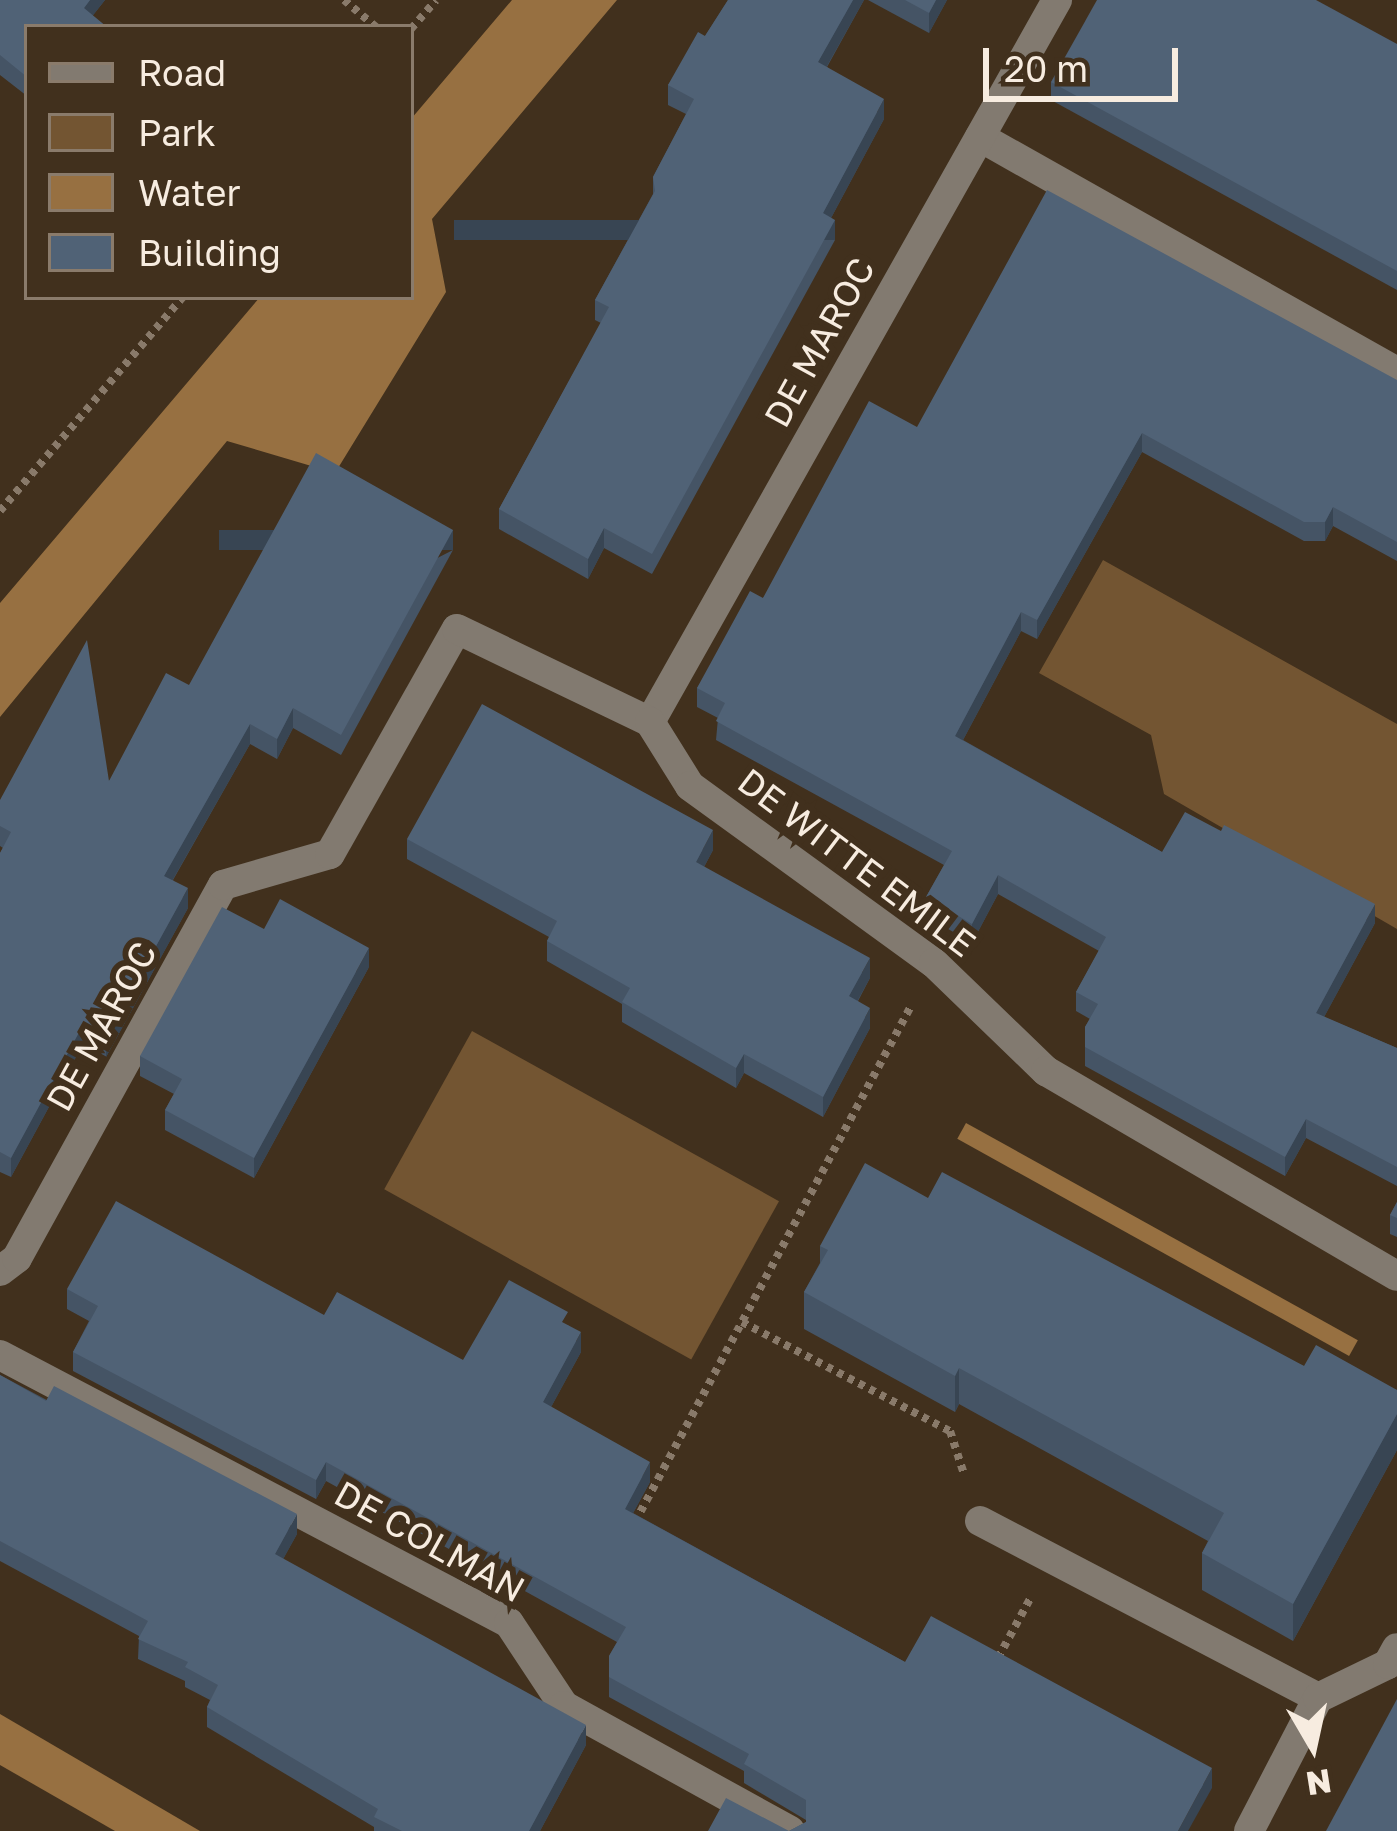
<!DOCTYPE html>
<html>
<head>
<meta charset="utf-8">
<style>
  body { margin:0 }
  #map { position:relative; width:1397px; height:1831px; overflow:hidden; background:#41301d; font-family:"Golos Text",sans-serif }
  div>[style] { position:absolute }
  .green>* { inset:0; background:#735532; transform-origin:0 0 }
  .water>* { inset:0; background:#977041; transform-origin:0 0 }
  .path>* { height:8px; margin-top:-4px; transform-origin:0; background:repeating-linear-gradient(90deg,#897a6a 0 6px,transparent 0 12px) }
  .minor>* { height:30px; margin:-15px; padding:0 15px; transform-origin:15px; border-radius:15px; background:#827a70 }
  .wall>* { inset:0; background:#455465 }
  .shaded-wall>* { inset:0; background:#384553; transform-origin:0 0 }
  .building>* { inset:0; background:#506276 }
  span { translate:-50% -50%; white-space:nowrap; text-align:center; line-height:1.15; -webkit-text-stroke:12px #41301d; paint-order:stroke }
  .street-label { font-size:36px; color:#f7ece0 }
  .legend { position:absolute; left:24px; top:24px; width:390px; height:276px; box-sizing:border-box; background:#41301d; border:3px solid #8a7b6b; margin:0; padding:15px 21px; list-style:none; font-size:36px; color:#f7ece0 }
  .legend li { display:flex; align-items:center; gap:24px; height:60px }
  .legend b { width:60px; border:3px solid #8a7b6b }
  .north { position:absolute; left:1253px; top:1687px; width:120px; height:120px; -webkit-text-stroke:9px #41301d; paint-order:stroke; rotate:171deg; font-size:33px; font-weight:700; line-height:48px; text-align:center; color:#f7ece0 }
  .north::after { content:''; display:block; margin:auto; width:42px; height:54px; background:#f7ece0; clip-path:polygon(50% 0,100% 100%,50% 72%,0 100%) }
  .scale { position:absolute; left:983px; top:48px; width:195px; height:54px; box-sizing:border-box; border:6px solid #f7ece0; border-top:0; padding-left:15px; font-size:36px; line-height:42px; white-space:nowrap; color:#f7ece0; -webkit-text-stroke:9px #41301d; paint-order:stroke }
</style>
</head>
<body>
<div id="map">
  <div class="green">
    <i style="clip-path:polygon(1103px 560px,1397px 724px,1397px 929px,1164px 794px,1151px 735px,1039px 673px)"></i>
    <i style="left:472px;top:1031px;width:351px;height:181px;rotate:29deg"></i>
  </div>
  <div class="water">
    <i style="clip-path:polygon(512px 0,617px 0,432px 219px,446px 292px,335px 473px,227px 441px,0 717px,0 603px,260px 297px,411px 297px,411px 119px)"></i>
    <i style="left:966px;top:1123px;width:448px;height:18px;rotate:29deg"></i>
    <i style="clip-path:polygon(0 1714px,200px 1831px,115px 1831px,0 1765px)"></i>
  </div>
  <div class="path">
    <i style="left:344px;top:0;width:42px;rotate:40.2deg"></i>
    <i style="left:411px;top:29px;width:38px;rotate:-49deg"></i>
    <i style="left:0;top:511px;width:282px;rotate:-49.5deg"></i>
    <i style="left:742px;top:1322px;width:235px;rotate:27.7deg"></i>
    <i style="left:950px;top:1431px;width:45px;rotate:72deg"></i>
    <i style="left:635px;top:1522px;width:585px;rotate:-61.86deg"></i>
    <i style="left:998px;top:1658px;width:69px;rotate:-61.6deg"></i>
  </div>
  <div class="minor">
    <i style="left:980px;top:137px;width:479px;rotate:29.4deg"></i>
    <i style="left:650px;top:722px;width:829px;rotate:-60.59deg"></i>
    <i style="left:0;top:1271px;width:21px;rotate:-37deg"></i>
    <i style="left:17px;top:1258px;width:426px;rotate:-61.1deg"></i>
    <i style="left:223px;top:885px;width:111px;rotate:-16.2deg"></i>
    <i style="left:330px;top:854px;width:258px;rotate:-60.6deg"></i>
    <i style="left:457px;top:629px;width:214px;rotate:25.7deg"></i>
    <i style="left:650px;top:722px;width:75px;rotate:58deg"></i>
    <i style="left:690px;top:786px;width:301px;rotate:36deg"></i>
    <i style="left:934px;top:963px;width:156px;rotate:44deg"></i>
    <i style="left:1046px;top:1071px;width:406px;rotate:30.3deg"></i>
    <i style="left:0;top:1355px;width:575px;rotate:27.77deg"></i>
    <i style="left:509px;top:1623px;width:100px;rotate:56.5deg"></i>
    <i style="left:564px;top:1706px;width:258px;rotate:28.9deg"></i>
    <i style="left:980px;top:1521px;width:382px;rotate:27.6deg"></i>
    <i style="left:1249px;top:1831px;width:150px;rotate:-62.6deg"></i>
    <i style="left:1318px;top:1698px;width:78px;rotate:-25.9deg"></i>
    <i style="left:1388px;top:1664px;width:18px;rotate:-61deg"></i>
  </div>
  <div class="wall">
    <i style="clip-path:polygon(0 0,105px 0,93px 15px,27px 27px,27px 96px,0 75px)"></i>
    <i style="clip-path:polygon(728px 0,864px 0,827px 67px,884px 119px,831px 218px,835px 240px,652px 574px,604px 548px,588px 579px,499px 529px,499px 509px,601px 323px,595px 320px,595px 300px,653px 194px,653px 177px,686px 114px,668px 105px,668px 85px,705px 36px)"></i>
    <i style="clip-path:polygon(868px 0,947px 0,929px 33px)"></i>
    <i style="clip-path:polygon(1397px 44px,1397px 290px,1051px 100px,1051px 82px)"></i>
    <i style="clip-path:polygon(1397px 380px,1397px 561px,1333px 526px,1325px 541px,1304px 541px,1142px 452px,1037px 639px,1021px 631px,963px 740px,1162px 852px,1375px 923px,1324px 1017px,1397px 1048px,1397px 1186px,1306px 1138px,1285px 1176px,1085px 1066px,1085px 1027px,1090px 1019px,1076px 1011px,1076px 992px,1099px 951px,998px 894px,972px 943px,926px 916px,926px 897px,944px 865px,716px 740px,718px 718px,697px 707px,697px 688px,763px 598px,917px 427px)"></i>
    <i style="clip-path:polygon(453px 550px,341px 755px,293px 728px,277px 759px,250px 744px,173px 880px,188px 908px,106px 1057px,83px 1044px,11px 1177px,0 1172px,0 853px,3px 848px,0 846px,0 800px,109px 781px,189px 685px)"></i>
    <i style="clip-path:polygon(407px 839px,713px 850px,704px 867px,870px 978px,858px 1001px,870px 1028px,823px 1117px,744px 1073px,736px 1088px,622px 1022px,622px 1004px,547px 961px,547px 941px,549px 937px,407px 859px)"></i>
    <i style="clip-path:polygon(369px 967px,254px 1178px,165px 1130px,165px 1110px,174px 1094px,140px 1076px,140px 1056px)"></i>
    <i style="clip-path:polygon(928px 1198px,1304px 1366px,1397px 1390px,1397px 1450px,1293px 1641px,1202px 1590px,1202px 1553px,1208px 1541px,959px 1404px,955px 1412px,804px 1329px,804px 1292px,820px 1263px,820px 1246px)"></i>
    <i style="clip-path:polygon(1397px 1202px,1397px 1237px,1390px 1234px,1390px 1215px)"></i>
    <i style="clip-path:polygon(67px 1289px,324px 1315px,463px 1360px,568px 1325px,581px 1352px,551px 1407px,650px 1482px,633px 1513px,905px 1662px,1212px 1788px,789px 1831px,806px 1822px,806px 1820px,744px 1783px,744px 1771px,609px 1697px,609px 1656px,617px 1642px,326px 1481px,316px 1499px,73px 1371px,73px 1352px,89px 1321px,67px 1309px)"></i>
    <i style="clip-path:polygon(0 1375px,297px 1534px,283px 1559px,586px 1745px,540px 1831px,374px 1831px,374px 1827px,207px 1727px,207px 1707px,210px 1700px,185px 1687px,185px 1681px,138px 1659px,139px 1636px,0 1561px)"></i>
  </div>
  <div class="shaded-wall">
    <i style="clip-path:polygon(90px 0,105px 0,84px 27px,84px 8px)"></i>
    <i style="clip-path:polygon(853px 0,864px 0,818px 82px,818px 62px)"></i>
    <i style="clip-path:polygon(936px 0,947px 0,929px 33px,929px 13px)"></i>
    <i style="clip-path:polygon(884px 99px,884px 119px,823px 233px,823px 213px)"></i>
    <i style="left:835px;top:220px;width:20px;height:381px;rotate:90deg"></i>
    <i style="clip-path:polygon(1142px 433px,1142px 452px,1037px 639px,1037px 620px)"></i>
    <i style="clip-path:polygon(1333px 507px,1333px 526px,1325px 541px,1325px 522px)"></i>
    <i style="clip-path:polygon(604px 528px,604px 548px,588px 579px,588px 559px)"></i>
    <i style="left:453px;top:530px;width:20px;height:234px;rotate:90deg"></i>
    <i style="clip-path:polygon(1021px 612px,1021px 631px,955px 755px,955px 736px)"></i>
    <i style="clip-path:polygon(293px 708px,293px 728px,277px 759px,277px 739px)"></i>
    <i style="clip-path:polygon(250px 724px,250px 744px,164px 895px,164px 876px)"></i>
    <i style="clip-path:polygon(713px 830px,713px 850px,696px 882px,696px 862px)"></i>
    <i style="clip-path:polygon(998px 875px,998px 894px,972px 943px,972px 924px)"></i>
    <i style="clip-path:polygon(188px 888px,188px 908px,106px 1057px,106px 1037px)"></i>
    <i style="clip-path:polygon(1375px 904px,1375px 923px,1316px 1032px,1316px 1013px)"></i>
    <i style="clip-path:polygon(369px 948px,369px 967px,254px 1178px,254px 1158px)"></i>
    <i style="clip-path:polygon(870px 958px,870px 978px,849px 1016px,849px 996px)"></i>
    <i style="clip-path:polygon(870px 1008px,870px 1028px,823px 1117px,823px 1097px)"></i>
    <i style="clip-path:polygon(83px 1025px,83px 1044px,11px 1177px,11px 1158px)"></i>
    <i style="clip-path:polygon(744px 1054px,744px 1073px,736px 1088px,736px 1068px)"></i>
    <i style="clip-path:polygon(1306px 1119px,1306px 1138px,1285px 1176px,1285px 1157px)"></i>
    <i style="clip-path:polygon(581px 1332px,581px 1352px,543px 1422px,543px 1402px)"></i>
    <i style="clip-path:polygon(959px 1368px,959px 1404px,955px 1412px,955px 1376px)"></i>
    <i style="clip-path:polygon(1397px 1414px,1397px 1450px,1293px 1641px,1293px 1604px)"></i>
    <i style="clip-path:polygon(326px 1462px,326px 1481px,316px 1499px,316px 1480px)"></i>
    <i style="clip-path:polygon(650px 1462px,650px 1482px,625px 1528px,625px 1509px)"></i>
    <i style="clip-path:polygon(297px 1514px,297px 1534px,275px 1574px,275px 1554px)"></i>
    <i style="clip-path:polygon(586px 1725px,586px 1745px,540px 1831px,529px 1831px)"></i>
    <i style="clip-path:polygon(1212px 1768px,1212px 1788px,1188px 1831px,1178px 1831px)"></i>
  </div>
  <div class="building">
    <i style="clip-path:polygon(0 0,90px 0,84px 8px,107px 27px,27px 27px,27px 77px,0 55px)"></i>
    <i style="clip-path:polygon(728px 0,853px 0,818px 62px,884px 99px,823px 213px,835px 220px,652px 554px,604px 528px,588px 559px,499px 509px,609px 307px,595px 300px,655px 191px,653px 177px,694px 99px,668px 85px,698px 32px,705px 36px)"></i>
    <i style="clip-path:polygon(905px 0,936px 0,929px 13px)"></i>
    <i style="clip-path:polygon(1097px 0,1316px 0,1397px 44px,1397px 271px,1051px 82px)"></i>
    <i style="clip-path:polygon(1047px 190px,1397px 380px,1397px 542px,1333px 507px,1325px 522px,1304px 522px,1142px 433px,1037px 620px,1021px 612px,955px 736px,1162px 852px,1185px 812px,1221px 831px,1224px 825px,1375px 904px,1316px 1013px,1397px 1048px,1397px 1167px,1306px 1119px,1285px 1157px,1085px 1047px,1085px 1027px,1098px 1004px,1076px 992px,1106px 937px,998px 875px,972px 924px,926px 897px,952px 851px,716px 721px,725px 703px,697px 688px,750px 591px,763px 598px,869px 401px,917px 427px)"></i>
    <i style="clip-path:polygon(316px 453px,453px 530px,341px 735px,293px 708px,277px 739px,250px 724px,164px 876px,188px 888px,106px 1037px,83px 1025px,11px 1158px,0 1152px,0 853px,11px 832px,0 826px,0 800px,87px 640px,109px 781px,166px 673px,189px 685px)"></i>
    <i style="clip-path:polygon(482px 704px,713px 830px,696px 862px,870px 958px,849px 996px,870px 1008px,823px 1097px,744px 1054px,736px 1068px,622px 1002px,630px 988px,547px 941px,557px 921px,407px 839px)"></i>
    <i style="clip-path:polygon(280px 899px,369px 948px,254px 1158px,165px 1110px,182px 1079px,140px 1056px,222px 907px,264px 929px)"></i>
    <i style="clip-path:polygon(865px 1163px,928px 1198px,942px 1172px,1304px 1366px,1316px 1345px,1397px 1390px,1397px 1414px,1293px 1604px,1202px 1553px,1224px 1513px,959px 1368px,955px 1376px,804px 1292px,828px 1250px,820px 1246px)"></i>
    <i style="clip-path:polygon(116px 1201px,324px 1315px,337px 1292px,463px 1360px,509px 1280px,568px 1312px,562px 1322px,581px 1332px,543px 1402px,650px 1462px,625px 1509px,905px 1662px,931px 1616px,1212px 1768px,1178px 1831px,708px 1831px,726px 1798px,789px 1831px,806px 1822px,806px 1800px,744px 1764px,749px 1754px,609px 1677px,609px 1656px,626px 1627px,326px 1462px,316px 1480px,73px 1352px,98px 1306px,67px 1289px)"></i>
    <i style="clip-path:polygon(1397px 1202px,1397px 1218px,1390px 1215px)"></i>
    <i style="clip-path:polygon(0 1375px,46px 1401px,54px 1386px,297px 1514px,275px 1554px,586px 1725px,529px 1831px,402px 1831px,374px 1817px,378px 1809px,207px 1707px,218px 1685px,185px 1667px,188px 1662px,138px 1639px,148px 1621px,0 1541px)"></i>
    <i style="clip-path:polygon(1397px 1699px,1397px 1831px,1326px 1831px)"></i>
  </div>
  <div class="street-label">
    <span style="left:819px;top:342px;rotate:-61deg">DE MAROC</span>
    <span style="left:857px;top:862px;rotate:37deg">DE WITTE EMILE</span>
    <span style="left:101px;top:1026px;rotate:-61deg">DE MAROC</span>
    <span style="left:430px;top:1541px;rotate:29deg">DE COLMAN</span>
  </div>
  <ul class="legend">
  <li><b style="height:15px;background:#827a70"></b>Road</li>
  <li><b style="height:33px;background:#735532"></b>Park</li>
  <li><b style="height:33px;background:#977041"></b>Water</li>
  <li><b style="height:33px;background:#506276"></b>Building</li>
  </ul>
  <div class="north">N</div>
  <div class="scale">20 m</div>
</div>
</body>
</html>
